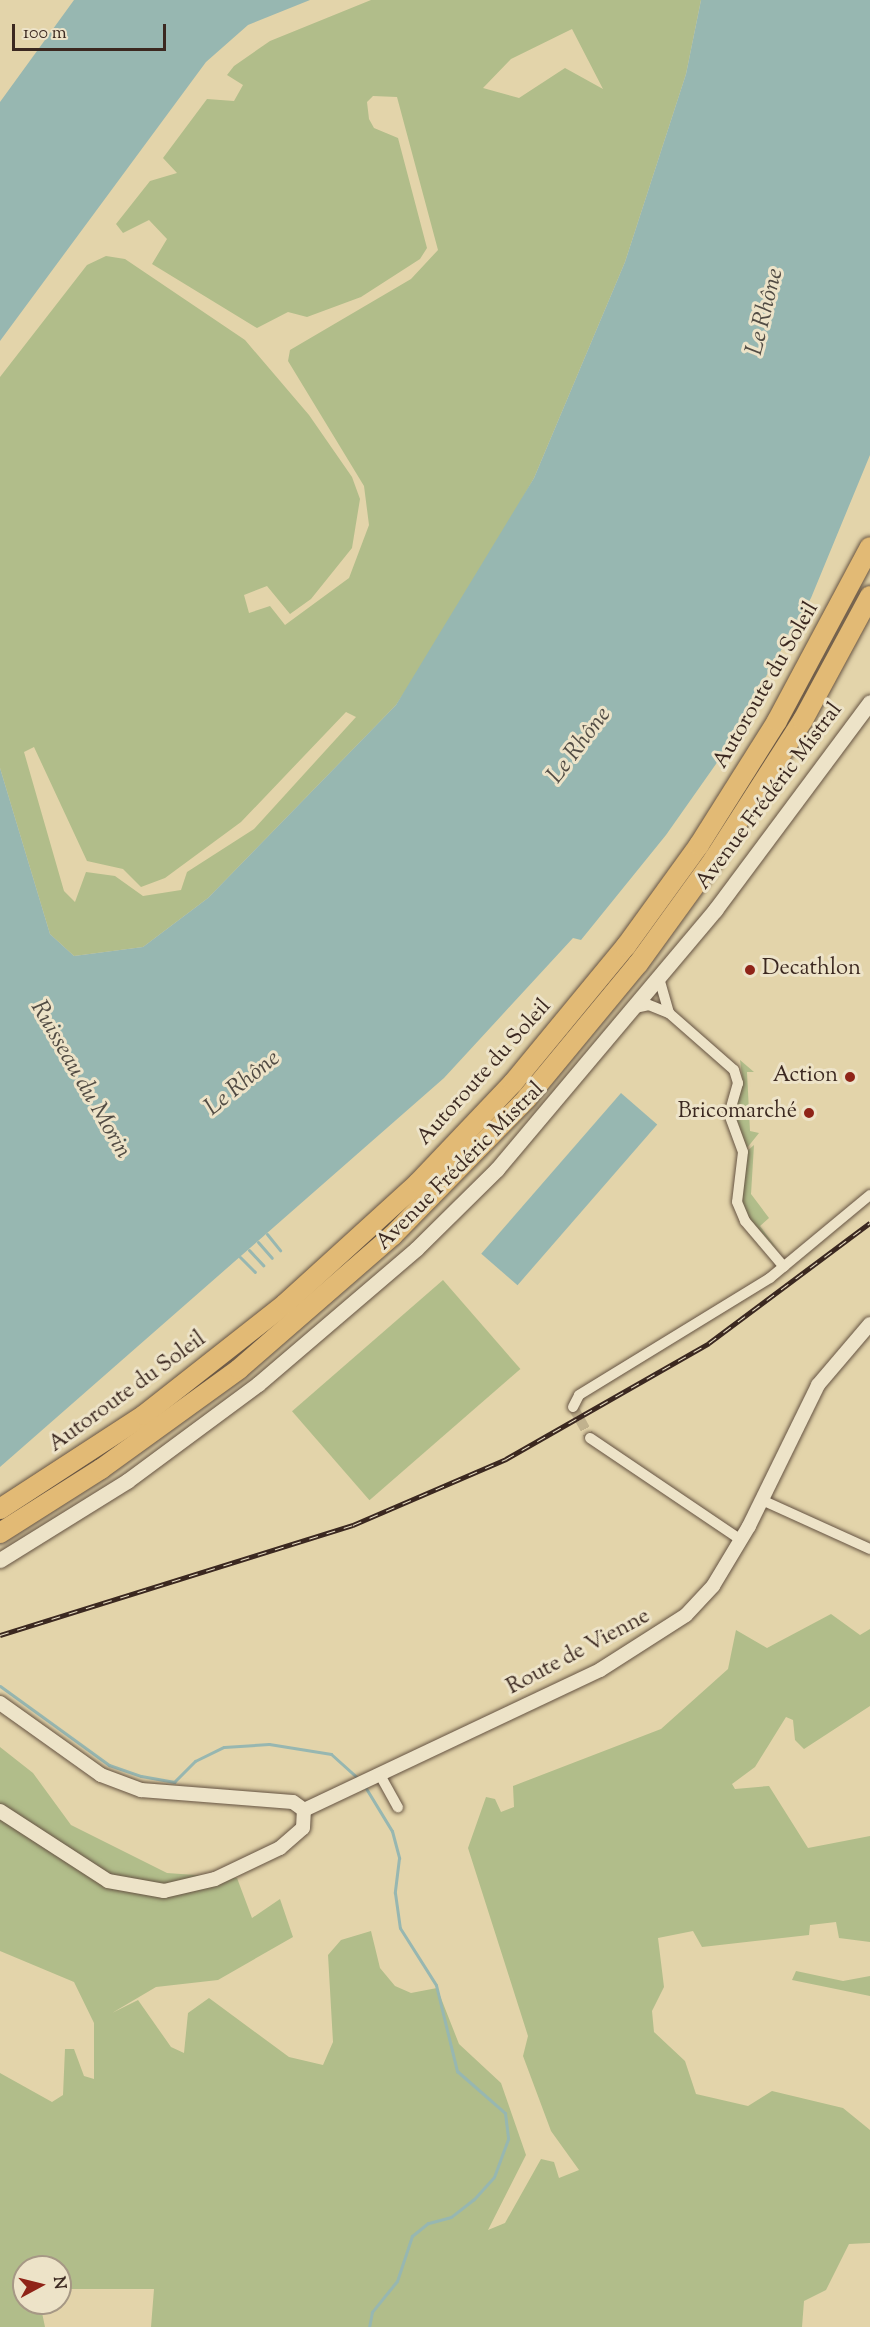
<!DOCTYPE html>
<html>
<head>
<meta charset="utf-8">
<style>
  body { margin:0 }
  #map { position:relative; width:870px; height:2327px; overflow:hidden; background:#e3d4aa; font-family:"Sorts Mill Goudy",serif }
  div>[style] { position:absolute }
  .green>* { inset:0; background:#b1bd8a; transform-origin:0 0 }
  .water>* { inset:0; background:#97b7b1; transform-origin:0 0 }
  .stream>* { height:3px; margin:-1.5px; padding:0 1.5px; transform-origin:1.5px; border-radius:1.5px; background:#97b7b1 }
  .minor-tunnel>* { height:10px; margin-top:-5px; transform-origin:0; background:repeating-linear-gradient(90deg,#c1b28e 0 10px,transparent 0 15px) }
  .roads { filter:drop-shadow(0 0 2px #655342) drop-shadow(0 0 2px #655342) }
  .minor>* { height:10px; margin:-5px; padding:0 5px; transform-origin:5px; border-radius:5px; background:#ede3c8 }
  .tertiary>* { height:14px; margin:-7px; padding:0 7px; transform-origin:7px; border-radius:7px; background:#ede3c8 }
  .secondary>* { height:15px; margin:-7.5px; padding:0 7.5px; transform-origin:7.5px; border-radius:7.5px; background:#ede3c8 }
  .motorway>* { height:20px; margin:-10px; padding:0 10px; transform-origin:10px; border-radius:10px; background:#e2ba75 }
  .rail>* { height:5px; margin-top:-2.5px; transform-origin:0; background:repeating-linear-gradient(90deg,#ede3c8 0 9px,#3b2820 0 18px); box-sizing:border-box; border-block:2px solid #3b2820 }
  .dots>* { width:16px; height:16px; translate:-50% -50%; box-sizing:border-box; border:3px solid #ede3c8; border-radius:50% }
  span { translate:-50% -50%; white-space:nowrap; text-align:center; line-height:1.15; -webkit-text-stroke:6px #ede3c8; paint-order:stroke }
  .street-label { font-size:22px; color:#3b2820 }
  .poi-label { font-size:22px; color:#3b2820 }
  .left { translate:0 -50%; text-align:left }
  .right { translate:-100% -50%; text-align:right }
  .water-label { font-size:24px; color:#524c44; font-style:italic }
  .north { position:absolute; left:12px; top:2255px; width:60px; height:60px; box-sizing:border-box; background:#ede3c8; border:2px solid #a69885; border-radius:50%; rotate:83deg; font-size:16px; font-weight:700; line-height:24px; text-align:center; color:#3b2820 }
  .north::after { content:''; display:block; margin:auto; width:21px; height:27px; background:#8f2418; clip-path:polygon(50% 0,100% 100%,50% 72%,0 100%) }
  .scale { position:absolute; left:12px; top:24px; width:154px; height:27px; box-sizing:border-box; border:3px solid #3b2820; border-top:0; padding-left:8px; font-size:18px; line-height:21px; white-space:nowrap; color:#3b2820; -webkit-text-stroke:4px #ede3c8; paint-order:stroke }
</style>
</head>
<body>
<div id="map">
  <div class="green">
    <i style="clip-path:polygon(evenodd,371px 0,701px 0,686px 74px,625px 262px,534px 478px,455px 616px,396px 705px,208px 898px,143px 947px,74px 956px,50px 934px,0 768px,0 377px,87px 265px,106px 256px,125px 259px,245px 340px,309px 415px,352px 477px,360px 499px,352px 548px,311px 599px,290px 614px,267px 586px,244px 595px,249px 613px,270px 606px,285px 625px,349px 578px,369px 525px,364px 486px,288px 361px,290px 350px,411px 279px,438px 250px,397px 97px,373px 96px,367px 102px,369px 119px,374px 128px,398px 138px,427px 248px,420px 259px,361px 297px,307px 317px,288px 312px,257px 328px,152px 264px,167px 239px,149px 220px,123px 233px,116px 224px,150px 181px,177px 173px,163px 158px,207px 99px,234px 101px,243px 85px,227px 75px,234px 66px,270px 41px,371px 0,572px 29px,603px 89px,565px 68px,519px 98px,483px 88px,511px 59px,572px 29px,371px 0,346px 712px,356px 717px,254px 829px,187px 872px,181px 890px,143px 896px,115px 876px,86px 872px,75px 902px,64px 891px,24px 752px,34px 747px,87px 861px,123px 869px,141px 887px,165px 878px,241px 822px,346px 712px)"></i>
    <i style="clip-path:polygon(740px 1060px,754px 1072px,747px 1072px,750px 1131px,759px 1133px,747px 1148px,734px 1111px,743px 1083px)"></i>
    <i style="clip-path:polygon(754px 1145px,751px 1194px,769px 1218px,760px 1226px,778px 1250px,745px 1214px,740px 1198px,746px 1152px)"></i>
    <i style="left:443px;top:1280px;width:118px;height:200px;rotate:49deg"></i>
    <i style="clip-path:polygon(831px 1614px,860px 1635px,870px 1629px,870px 1706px,804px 1749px,795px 1740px,793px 1720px,786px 1717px,755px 1767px,732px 1784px,735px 1789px,769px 1786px,808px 1848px,870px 1836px,870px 1942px,839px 1938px,836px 1922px,810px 1925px,809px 1935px,702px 1947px,693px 1931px,658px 1938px,664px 1987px,652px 2011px,654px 2032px,685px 2061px,696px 2094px,748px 2106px,772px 2091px,843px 2108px,870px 2130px,870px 2243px,849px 2244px,826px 2290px,804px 2301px,802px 2327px,151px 2327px,154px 2289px,60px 2289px,60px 2267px,24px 2267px,24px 2303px,40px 2303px,45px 2327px,0 2327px,0 2073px,52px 2102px,63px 2095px,65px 2049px,74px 2049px,84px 2076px,94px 2079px,94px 2023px,74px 1982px,0 1951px,0 1747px,33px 1773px,71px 1825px,167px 1873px,237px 1878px,252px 1918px,280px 1899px,293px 1937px,218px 1980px,156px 1987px,112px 2013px,138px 2000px,171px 2047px,184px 2053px,188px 2013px,209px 1998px,289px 2057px,323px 2065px,333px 2042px,328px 1955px,341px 1940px,371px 1931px,380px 1968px,395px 1986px,411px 1993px,437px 1988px,459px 2044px,501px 2083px,526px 2155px,488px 2230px,505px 2223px,541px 2159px,554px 2162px,559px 2178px,579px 2170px,551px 2131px,523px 2056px,528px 2036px,468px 1848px,486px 1797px,495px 1799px,501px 1812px,514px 1807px,513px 1786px,661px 1729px,728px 1669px,736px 1630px,767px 1648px)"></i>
    <i style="clip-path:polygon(796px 1971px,843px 1981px,870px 1976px,870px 1996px,792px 1980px)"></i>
  </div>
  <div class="water">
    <i style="clip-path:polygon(74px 0,310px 0,248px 25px,206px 62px,0 341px,0 102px)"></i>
    <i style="clip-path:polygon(701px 0,870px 0,870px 455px,811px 598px,716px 764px,666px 835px,581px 940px,573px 938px,444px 1078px,0 1467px,0 768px,50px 934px,74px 956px,143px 947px,208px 898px,396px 705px,534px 478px,625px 262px,686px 74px)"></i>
    <i style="left:621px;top:1093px;width:48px;height:213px;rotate:41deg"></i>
  </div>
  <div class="stream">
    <i style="left:267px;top:1234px;width:21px;rotate:51deg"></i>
    <i style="left:258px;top:1242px;width:21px;rotate:49deg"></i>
    <i style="left:249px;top:1250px;width:21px;rotate:47deg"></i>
    <i style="left:240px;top:1257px;width:21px;rotate:45deg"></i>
    <i style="left:0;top:1686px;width:135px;rotate:35.9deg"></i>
    <i style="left:109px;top:1765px;width:34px;rotate:19deg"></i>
    <i style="left:141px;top:1776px;width:34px;rotate:10deg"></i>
    <i style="left:174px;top:1782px;width:30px;rotate:-45deg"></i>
    <i style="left:195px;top:1761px;width:32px;rotate:-26deg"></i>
    <i style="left:224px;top:1747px;width:45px;rotate:-3.8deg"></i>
    <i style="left:269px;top:1744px;width:63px;rotate:9.2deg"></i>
    <i style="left:331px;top:1754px;width:39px;rotate:42deg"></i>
    <i style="left:364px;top:1785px;width:54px;rotate:58.7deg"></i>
    <i style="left:392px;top:1831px;width:28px;rotate:75deg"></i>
    <i style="left:399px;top:1858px;width:35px;rotate:97deg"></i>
    <i style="left:395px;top:1893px;width:35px;rotate:82deg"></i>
    <i style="left:400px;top:1928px;width:67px;rotate:57.7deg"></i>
    <i style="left:436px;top:1985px;width:89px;rotate:76.3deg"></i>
    <i style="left:457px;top:2071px;width:64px;rotate:41.2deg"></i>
    <i style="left:505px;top:2113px;width:26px;rotate:83deg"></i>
    <i style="left:508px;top:2139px;width:40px;rotate:110.2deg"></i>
    <i style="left:494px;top:2177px;width:30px;rotate:132deg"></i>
    <i style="left:474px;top:2199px;width:29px;rotate:142deg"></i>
    <i style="left:451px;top:2217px;width:24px;rotate:165deg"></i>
    <i style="left:428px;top:2223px;width:21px;rotate:141deg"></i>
    <i style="left:412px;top:2236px;width:47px;rotate:108.4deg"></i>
    <i style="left:397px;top:2281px;width:40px;rotate:129deg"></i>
    <i style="left:372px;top:2312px;width:15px;rotate:101deg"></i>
  </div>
  <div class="minor-tunnel">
    <i style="left:573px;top:1407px;width:35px;rotate:61deg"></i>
  </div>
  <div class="roads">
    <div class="minor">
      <i style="left:659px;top:978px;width:36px;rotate:74deg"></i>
      <i style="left:635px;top:1008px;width:14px;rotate:-12deg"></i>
      <i style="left:649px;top:1005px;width:22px;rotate:22deg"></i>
      <i style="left:669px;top:1013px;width:86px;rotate:41.2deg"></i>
      <i style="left:734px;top:1070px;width:14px;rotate:73deg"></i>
      <i style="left:738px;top:1083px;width:32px;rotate:106deg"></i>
      <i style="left:729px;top:1114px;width:40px;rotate:69.8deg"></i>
      <i style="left:743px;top:1152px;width:50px;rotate:96.8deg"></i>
      <i style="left:737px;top:1202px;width:21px;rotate:67deg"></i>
      <i style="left:745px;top:1221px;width:60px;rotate:49.7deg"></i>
      <i style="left:573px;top:1407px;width:13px;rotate:-63deg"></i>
      <i style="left:579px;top:1395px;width:224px;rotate:-31.5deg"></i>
      <i style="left:770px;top:1278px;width:130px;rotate:-39.7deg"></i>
      <i style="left:590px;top:1438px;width:182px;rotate:34deg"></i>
      <i style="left:762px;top:1500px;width:119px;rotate:24.4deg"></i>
      <i style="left:380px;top:1775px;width:37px;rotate:61deg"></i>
    </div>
    <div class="tertiary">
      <i style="left:0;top:1703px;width:124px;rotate:35.5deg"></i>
      <i style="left:101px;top:1775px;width:43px;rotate:20.6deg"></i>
      <i style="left:141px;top:1790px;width:152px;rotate:4.5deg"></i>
      <i style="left:293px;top:1802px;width:14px;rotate:36deg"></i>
      <i style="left:304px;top:1810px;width:327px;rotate:-25.3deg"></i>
      <i style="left:600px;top:1670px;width:102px;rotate:-32.6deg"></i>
      <i style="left:686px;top:1615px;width:40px;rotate:-47deg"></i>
      <i style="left:713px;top:1586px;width:70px;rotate:-59deg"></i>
      <i style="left:749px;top:1526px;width:157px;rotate:-63.9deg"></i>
      <i style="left:818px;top:1385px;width:80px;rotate:-49.6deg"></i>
      <i style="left:0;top:1811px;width:129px;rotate:32.9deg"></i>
      <i style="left:108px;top:1881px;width:57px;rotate:10.1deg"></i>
      <i style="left:164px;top:1891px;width:52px;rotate:-13.2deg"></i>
      <i style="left:215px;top:1879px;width:72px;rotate:-25.5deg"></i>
      <i style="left:280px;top:1848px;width:30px;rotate:-41deg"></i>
      <i style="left:303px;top:1828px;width:18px;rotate:-87deg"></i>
    </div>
    <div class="secondary">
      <i style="left:0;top:1560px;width:150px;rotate:-31.9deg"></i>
      <i style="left:127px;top:1481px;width:163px;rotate:-36.5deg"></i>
      <i style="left:258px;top:1384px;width:208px;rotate:-40.5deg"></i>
      <i style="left:416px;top:1249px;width:114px;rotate:-44.6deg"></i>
      <i style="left:497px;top:1169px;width:339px;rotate:-49.9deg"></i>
      <i style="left:715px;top:910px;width:259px;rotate:-53.3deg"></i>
    </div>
    <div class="motorway">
      <i style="left:0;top:1509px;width:172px;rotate:-33.1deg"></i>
      <i style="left:144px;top:1415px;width:179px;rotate:-38.2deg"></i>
      <i style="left:285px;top:1304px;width:180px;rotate:-42.3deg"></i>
      <i style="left:418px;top:1183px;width:138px;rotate:-46.5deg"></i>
      <i style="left:513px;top:1083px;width:178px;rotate:-50.5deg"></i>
      <i style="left:626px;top:946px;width:125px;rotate:-54.1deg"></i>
      <i style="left:699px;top:845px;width:146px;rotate:-57.8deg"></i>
      <i style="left:777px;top:721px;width:197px;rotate:-61.9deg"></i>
      <i style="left:0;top:1533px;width:120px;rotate:-32.4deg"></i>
      <i style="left:101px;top:1469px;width:170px;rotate:-35.9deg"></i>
      <i style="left:239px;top:1369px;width:204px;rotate:-41deg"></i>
      <i style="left:393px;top:1235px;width:192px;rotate:-45.6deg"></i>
      <i style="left:527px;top:1098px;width:174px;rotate:-50.4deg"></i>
      <i style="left:638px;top:964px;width:130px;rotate:-54.1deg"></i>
      <i style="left:714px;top:859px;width:165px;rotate:-57.4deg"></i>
      <i style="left:803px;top:720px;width:141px;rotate:-61.6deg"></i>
    </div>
  </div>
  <div class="rail">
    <i style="left:0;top:1635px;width:370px;rotate:-17.3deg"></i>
    <i style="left:353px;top:1525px;width:167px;rotate:-23.3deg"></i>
    <i style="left:506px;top:1459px;width:234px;rotate:-29.7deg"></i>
    <i style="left:709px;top:1343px;width:201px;rotate:-36.7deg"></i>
  </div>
  <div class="dots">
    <i style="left:750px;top:970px;background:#8f2418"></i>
    <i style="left:850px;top:1077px;background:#8f2418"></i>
    <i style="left:809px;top:1113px;background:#8f2418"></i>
  </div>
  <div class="street-label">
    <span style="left:767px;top:686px;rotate:-60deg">Autoroute du Soleil</span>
    <span style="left:770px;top:797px;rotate:-53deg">Avenue Frédéric Mistral</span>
    <span style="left:485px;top:1073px;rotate:-48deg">Autoroute du Soleil</span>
    <span style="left:461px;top:1167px;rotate:-45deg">Avenue Frédéric Mistral</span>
    <span style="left:128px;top:1393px;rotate:-36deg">Autoroute du Soleil</span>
    <span style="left:579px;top:1653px;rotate:-28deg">Route de Vienne</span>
  </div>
  <div class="poi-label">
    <span class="left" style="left:762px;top:970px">Decathlon</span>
    <span class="right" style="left:838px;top:1077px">Action</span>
    <span class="right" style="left:797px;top:1113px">Bricomarché</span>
  </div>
  <div class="water-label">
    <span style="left:766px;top:312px;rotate:-76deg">Le Rhône</span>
    <span style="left:580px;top:746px;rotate:-53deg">Le Rhône</span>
    <span style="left:80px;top:1080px;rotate:60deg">Ruisseau du Morin</span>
    <span style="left:243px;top:1084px;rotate:-39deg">Le Rhône</span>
  </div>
  <div class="north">N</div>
  <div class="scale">100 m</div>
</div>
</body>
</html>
